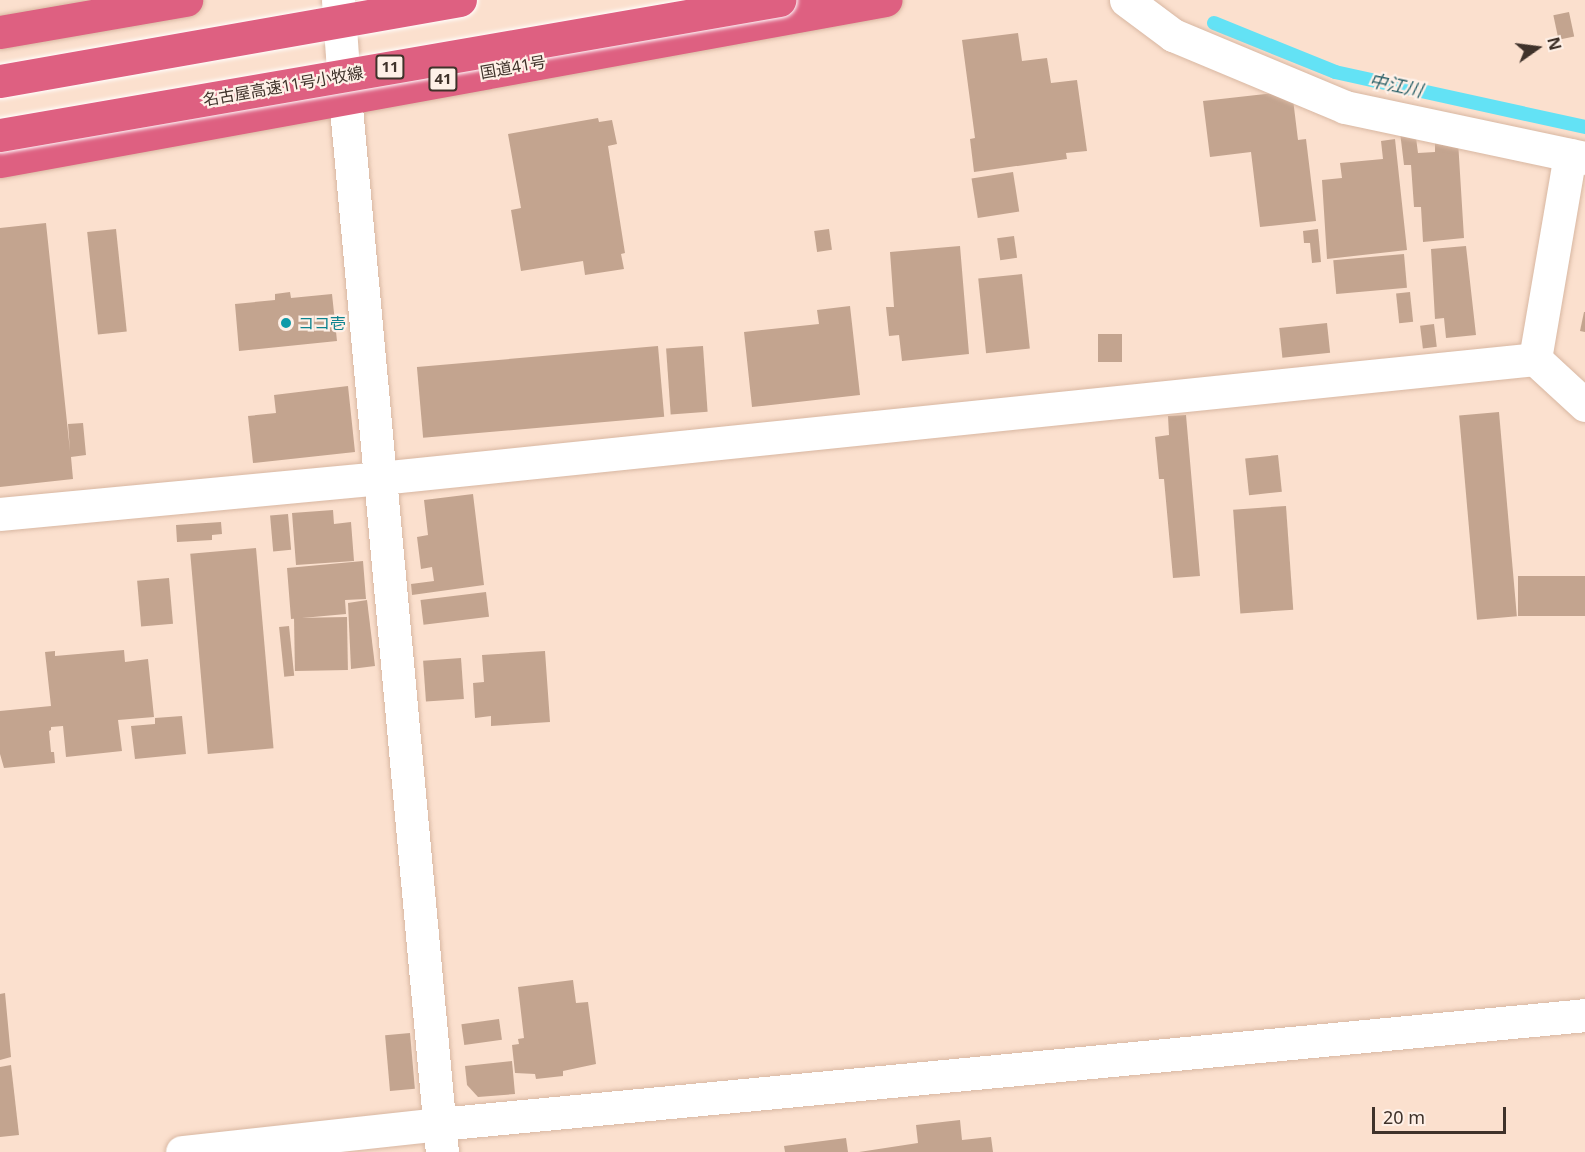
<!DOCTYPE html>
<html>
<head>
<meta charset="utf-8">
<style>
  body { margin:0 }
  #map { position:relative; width:1585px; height:1152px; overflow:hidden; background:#fbe0ce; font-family:"Noto Sans","Noto Sans JP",sans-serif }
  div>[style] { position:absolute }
  .stream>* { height:14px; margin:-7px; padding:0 7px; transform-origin:7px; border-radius:7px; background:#63e2f5 }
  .building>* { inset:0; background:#c3a48f; transform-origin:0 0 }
  .roads { filter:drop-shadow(0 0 2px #d8b7a2) drop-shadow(0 0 2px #d8b7a2) }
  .street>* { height:33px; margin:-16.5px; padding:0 16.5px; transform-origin:16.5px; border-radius:16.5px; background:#fff }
  .highway>* { height:33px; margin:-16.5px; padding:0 16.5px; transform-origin:16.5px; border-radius:16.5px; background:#de6081 }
  .bridges { filter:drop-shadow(0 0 2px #fff) drop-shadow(0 0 2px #fff) }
  .highway-bridge>* { height:33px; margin:-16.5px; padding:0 16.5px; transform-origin:16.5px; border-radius:16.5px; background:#de6081 }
  .dots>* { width:16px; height:16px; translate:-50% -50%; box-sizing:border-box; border:3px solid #fef0e7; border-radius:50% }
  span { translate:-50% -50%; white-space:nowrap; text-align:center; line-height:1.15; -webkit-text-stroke:4.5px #fef0e7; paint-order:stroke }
  .shield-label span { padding:2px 4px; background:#fef0e7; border:2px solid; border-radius:4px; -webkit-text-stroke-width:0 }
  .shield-label { font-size:15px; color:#3f322a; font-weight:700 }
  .street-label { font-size:16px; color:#3f322a }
  .culture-label { font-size:16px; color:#0d838f }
  .left { translate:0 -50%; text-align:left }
  .water-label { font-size:18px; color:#2b6169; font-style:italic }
  .north { position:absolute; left:1507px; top:18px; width:60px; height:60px; -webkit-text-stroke:4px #fef0e7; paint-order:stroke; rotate:76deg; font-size:16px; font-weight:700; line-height:24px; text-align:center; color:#3f322a }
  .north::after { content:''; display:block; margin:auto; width:21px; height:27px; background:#3f322a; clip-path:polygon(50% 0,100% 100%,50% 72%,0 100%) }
  .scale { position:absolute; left:1372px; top:1107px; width:134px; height:27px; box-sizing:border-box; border:3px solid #3f322a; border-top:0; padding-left:8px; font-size:18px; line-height:21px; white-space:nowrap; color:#3f322a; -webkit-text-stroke:4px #fef0e7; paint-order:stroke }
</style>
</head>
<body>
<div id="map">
  <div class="stream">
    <i style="left:1214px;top:23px;width:131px;rotate:22deg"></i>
    <i style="left:1335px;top:72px;width:256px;rotate:12.4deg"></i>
  </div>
  <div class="building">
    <i style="left:1569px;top:12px;width:25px;height:16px;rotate:78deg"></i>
    <i style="clip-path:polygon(1018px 33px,1022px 61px,1047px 58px,1051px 83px,1077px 80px,1087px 151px,1066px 153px,1067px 159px,974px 172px,970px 139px,975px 138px,962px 40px)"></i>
    <i style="clip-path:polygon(1292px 91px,1298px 140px,1306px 139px,1316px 221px,1260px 227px,1251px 152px,1210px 157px,1203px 101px)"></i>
    <i style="clip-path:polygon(598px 118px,599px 122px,612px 120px,617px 144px,608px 146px,625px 253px,621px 254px,624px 269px,585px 275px,583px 261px,521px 271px,511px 210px,521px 208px,508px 134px)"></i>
    <i style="clip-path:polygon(1415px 130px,1418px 153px,1435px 152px,1435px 143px,1458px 141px,1464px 238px,1423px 242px,1421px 207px,1414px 207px,1411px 165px,1404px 165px,1400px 132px)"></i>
    <i style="clip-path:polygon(1395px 139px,1407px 250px,1327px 259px,1322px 180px,1342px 178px,1340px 163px,1383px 159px,1381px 141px)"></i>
    <i style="left:1013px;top:172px;width:40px;height:42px;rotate:81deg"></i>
    <i style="clip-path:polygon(46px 223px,70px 451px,68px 424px,83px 423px,86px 455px,71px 457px,73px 479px,0 487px,0 228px)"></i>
    <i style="left:116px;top:229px;width:103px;height:29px;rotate:84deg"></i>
    <i style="left:829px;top:229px;width:21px;height:15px;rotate:82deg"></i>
    <i style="clip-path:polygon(1318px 229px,1321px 262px,1312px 263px,1310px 243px,1304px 243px,1303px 231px)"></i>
    <i style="left:1014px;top:236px;width:22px;height:17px;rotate:82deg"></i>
    <i style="clip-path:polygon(960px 246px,969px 354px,902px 361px,899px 335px,889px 336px,886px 307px,894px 307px,890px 252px)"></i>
    <i style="clip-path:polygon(1466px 246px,1476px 335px,1446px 338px,1444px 318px,1435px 319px,1431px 249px)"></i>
    <i style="left:1404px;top:254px;width:34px;height:71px;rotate:85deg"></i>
    <i style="left:1022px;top:274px;width:75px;height:44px;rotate:84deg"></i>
    <i style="clip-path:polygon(290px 292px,291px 298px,332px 294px,337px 341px,239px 351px,235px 304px,275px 300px,275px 294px)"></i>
    <i style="left:1410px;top:292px;width:30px;height:14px;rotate:84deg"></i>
    <i style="clip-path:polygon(850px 306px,860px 395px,752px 407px,744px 332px,819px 324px,817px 310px)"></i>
    <i style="clip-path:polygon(1584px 312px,1585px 312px,1585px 332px,1580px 331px)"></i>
    <i style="left:1327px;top:323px;width:30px;height:48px;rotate:84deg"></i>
    <i style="left:1434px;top:324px;width:23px;height:14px;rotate:83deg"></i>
    <i style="left:1098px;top:334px;width:24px;height:28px"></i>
    <i style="left:658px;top:346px;width:71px;height:242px;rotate:85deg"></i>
    <i style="left:703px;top:346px;width:66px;height:37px;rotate:86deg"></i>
    <i style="clip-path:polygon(348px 386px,355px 452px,253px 463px,248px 416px,276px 413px,274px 395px)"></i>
    <i style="left:1499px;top:412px;width:205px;height:40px;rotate:85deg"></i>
    <i style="clip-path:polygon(1186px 415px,1200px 576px,1173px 578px,1164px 479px,1159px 479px,1155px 437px,1169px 435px,1168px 416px)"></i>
    <i style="left:1278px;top:455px;width:37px;height:33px;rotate:84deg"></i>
    <i style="clip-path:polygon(473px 494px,484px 585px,412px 595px,411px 584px,434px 581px,432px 567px,421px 569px,417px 537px,428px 535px,424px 500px)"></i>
    <i style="left:1286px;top:506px;width:104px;height:53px;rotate:86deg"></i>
    <i style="clip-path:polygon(333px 510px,334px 524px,351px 522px,354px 561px,296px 565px,292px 513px)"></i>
    <i style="left:288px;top:514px;width:36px;height:18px;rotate:85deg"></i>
    <i style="clip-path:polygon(221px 522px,222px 534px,212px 535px,212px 540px,177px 542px,176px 525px)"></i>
    <i style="left:256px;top:548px;width:201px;height:66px;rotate:85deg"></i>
    <i style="clip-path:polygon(363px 561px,366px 599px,345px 600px,346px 614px,291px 619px,287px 568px)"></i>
    <i style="left:1585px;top:576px;width:40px;height:67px;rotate:90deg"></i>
    <i style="left:169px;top:578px;width:46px;height:32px;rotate:85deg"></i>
    <i style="left:486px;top:592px;width:25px;height:66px;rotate:83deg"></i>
    <i style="clip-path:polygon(367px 600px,375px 666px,351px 669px,348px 603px)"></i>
    <i style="left:347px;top:617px;width:53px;height:53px;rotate:89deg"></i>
    <i style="left:289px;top:626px;width:50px;height:10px;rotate:84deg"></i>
    <i style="clip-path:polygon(124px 650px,125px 662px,148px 659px,154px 717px,118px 720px,122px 751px,66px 757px,63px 726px,51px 727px,51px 730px,49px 731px,51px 752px,54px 752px,55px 763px,4px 768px,0 754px,0 711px,51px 706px,45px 652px,55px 651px,55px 656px)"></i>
    <i style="clip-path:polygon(545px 651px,550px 722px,491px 726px,491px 716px,475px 718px,473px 683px,484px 682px,482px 655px)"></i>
    <i style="left:461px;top:658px;width:41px;height:38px;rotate:86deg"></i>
    <i style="clip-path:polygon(182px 716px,186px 754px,135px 759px,131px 726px,155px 724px,155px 718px)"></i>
    <i style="clip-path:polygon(573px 980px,576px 1003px,588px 1002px,596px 1064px,563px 1071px,563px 1076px,536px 1079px,535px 1074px,515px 1073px,512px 1045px,519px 1044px,518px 1039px,524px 1038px,518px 987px)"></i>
    <i style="clip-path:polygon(5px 993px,11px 1057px,0 1060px,0 994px)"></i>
    <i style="left:499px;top:1019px;width:21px;height:38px;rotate:82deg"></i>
    <i style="left:410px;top:1033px;width:56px;height:25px;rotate:85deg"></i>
    <i style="clip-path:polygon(512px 1061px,515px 1094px,478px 1097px,467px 1085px,465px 1066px)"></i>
    <i style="clip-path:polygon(11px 1065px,19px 1135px,0 1137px,0 1067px)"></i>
    <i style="clip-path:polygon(960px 1120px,962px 1140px,991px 1137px,993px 1152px,859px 1152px,918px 1143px,916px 1125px)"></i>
    <i style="clip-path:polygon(846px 1138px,848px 1152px,785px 1152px,784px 1146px)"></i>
  </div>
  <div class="roads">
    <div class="street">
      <i style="left:338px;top:0;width:97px;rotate:85.9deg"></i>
      <i style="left:345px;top:97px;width:1059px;rotate:84.75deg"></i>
      <i style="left:1126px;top:0;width:59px;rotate:36.7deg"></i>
      <i style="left:1173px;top:35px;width:186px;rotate:22.7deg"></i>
      <i style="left:1345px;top:107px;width:245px;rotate:12deg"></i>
      <i style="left:1535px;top:359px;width:207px;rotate:-80.3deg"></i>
      <i style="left:0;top:514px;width:382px;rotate:-5.4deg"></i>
      <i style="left:380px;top:478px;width:1161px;rotate:-5.88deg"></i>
      <i style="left:1535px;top:359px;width:68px;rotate:42.6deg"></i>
      <i style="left:182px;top:1152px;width:259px;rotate:-6.2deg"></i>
      <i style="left:439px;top:1124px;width:1151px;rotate:-5.43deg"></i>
    </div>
    <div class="highway">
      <i style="left:0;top:32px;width:189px;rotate:-9.8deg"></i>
      <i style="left:0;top:161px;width:900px;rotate:-10.31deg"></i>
    </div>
  </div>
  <div class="bridges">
    <div class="highway-bridge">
      <i style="left:0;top:81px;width:467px;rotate:-10deg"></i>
      <i style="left:0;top:135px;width:791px;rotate:-9.83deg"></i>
    </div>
  </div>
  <div class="dots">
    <i style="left:286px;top:323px;background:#0f9aa8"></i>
  </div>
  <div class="shield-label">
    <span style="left:390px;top:67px">11</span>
    <span style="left:443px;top:79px">41</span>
  </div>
  <div class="street-label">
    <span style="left:513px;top:67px;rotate:-10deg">国道41号</span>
    <span style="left:283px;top:86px;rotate:-10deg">名古屋高速11号小牧線</span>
  </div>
  <div class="culture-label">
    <span class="left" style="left:298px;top:323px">ココ壱</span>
  </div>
  <div class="water-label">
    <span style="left:1396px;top:85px;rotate:12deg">中江川</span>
  </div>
  <div class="north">N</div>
  <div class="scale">20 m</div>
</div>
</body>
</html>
